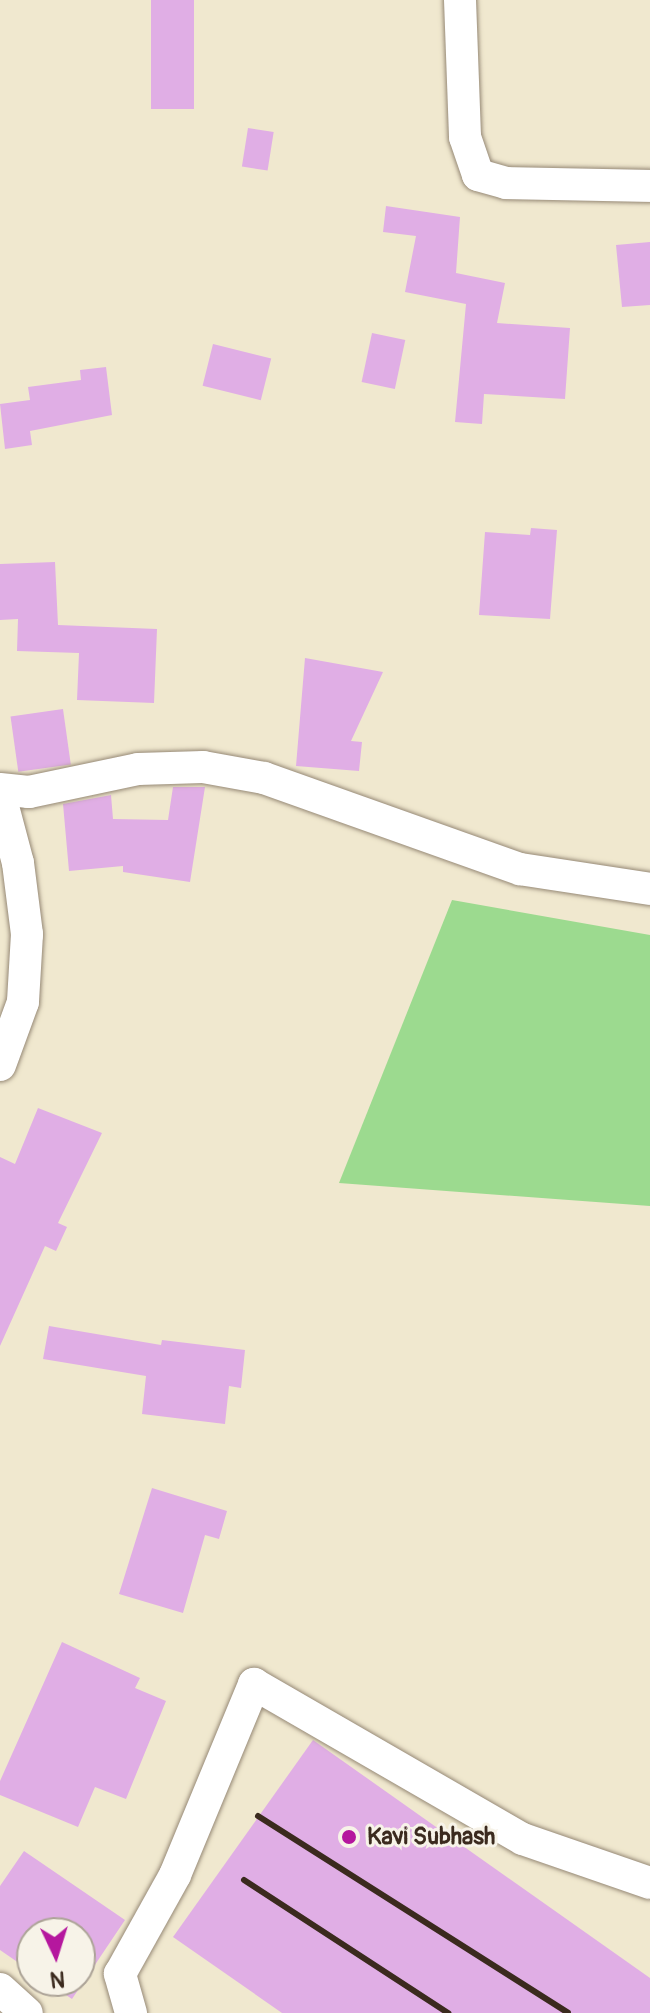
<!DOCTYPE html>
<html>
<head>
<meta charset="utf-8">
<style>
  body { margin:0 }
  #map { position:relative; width:650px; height:2013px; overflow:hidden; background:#f0e8cf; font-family:Pangolin,sans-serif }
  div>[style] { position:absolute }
  .green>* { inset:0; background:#9cda8f }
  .building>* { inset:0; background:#e0aee5; transform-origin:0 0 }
  .roads { filter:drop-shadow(0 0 2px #968976) drop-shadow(0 0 2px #968976) }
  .street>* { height:32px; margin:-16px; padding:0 16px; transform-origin:16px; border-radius:16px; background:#fff }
  .rail>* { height:6px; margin:-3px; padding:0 3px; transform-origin:3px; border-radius:3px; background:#3b2a1e }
  .dots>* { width:22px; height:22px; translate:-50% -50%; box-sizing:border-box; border:4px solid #f7f3e8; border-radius:50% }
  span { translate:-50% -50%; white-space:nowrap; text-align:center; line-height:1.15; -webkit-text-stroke:6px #f7f3e8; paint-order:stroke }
  .poi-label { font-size:24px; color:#3b2a1e; font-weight:700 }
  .left { translate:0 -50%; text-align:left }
  .north { position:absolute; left:16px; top:1917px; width:80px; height:80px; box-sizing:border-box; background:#f7f3e8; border:2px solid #aca397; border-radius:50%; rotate:176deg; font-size:22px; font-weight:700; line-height:32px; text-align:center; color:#3b2a1e }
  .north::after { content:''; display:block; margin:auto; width:28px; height:36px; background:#b5179e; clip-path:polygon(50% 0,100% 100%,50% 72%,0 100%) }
</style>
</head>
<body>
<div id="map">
  <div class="green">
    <i style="clip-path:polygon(452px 900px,650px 935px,650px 1206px,339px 1183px)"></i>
  </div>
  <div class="building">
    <i style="left:151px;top:0;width:43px;height:109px"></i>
    <i style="left:248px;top:128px;width:26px;height:39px;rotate:9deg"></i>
    <i style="clip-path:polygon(386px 206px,460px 217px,456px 273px,505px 283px,497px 323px,570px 328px,565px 399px,484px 394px,482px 424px,455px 422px,466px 304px,405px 292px,416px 236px,383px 232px)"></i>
    <i style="clip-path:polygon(650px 242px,650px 305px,622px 307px,616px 245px)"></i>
    <i style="left:372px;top:333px;width:34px;height:50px;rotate:12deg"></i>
    <i style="left:213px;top:344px;width:60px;height:43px;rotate:14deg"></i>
    <i style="clip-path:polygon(106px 367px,112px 415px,30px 431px,32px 445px,5px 449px,0 404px,30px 400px,28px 387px,81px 380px,80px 370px)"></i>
    <i style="clip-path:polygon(531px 528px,557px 530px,550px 619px,479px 615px,485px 532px,530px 535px)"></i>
    <i style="clip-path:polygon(55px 562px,58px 625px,157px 629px,154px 703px,77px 700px,79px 653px,17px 651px,18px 619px,0 620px,0 564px)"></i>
    <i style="clip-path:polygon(305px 658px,383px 672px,351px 741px,362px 742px,359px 771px,296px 766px)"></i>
    <i style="left:63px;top:709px;width:56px;height:53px;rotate:82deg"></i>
    <i style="clip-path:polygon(173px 787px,205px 787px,190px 882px,123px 872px,123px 866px,69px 871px,63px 804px,111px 795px,113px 819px,168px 820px)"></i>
    <i style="clip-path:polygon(38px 1108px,102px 1133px,58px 1223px,67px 1227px,56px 1251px,45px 1246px,0 1346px,0 1157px,15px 1164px)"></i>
    <i style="clip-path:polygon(49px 1326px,161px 1345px,162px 1340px,245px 1350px,241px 1388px,229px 1386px,225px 1424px,142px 1414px,146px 1376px,43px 1359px)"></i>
    <i style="clip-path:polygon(152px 1488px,227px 1511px,219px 1539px,205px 1535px,183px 1613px,119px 1594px)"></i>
    <i style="clip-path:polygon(62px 1642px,140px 1678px,135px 1688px,166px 1701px,126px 1799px,95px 1787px,78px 1827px,0 1795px,0 1781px)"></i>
    <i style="clip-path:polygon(313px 1740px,650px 1978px,650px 2013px,282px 2013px,173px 1937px)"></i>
    <i style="clip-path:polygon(24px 1851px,125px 1920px,72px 1999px,45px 1981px,80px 1981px,80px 1933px,32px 1933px,32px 1972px,0 1950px,0 1886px)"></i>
  </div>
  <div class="roads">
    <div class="street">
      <i style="left:460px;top:0;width:137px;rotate:87.9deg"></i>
      <i style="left:465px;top:137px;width:40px;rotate:71.1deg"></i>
      <i style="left:478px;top:175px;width:29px;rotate:16deg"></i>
      <i style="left:506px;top:183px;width:144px;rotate:1.2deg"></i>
      <i style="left:0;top:789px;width:29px;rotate:6deg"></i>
      <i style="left:29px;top:792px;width:111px;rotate:-11.9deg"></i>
      <i style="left:138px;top:769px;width:65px;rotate:-1.8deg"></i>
      <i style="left:203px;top:767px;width:62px;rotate:10.2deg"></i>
      <i style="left:264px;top:778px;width:272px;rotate:19.6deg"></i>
      <i style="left:520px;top:869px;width:132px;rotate:8.7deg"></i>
      <i style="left:0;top:795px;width:70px;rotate:75.2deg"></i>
      <i style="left:18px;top:863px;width:72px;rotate:82.8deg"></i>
      <i style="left:27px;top:934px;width:68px;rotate:93.4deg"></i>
      <i style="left:23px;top:1002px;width:67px;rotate:110.1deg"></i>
      <i style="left:0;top:1989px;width:36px;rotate:42deg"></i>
      <i style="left:131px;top:2013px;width:41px;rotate:-105.8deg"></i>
      <i style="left:120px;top:1974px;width:113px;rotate:-60.9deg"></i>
      <i style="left:175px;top:1875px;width:207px;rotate:-67.5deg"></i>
      <i style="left:254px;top:1684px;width:310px;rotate:30deg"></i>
      <i style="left:523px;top:1839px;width:134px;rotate:19.1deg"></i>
    </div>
  </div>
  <div class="rail">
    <i style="left:258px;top:1816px;width:367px;rotate:32.4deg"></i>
    <i style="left:244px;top:1880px;width:244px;rotate:33.1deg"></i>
  </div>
  <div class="dots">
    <i style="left:349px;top:1837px;background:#b5179e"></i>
  </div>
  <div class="poi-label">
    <span class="left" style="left:367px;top:1837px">Kavi Subhash</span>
  </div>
  <div class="north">N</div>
</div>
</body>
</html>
